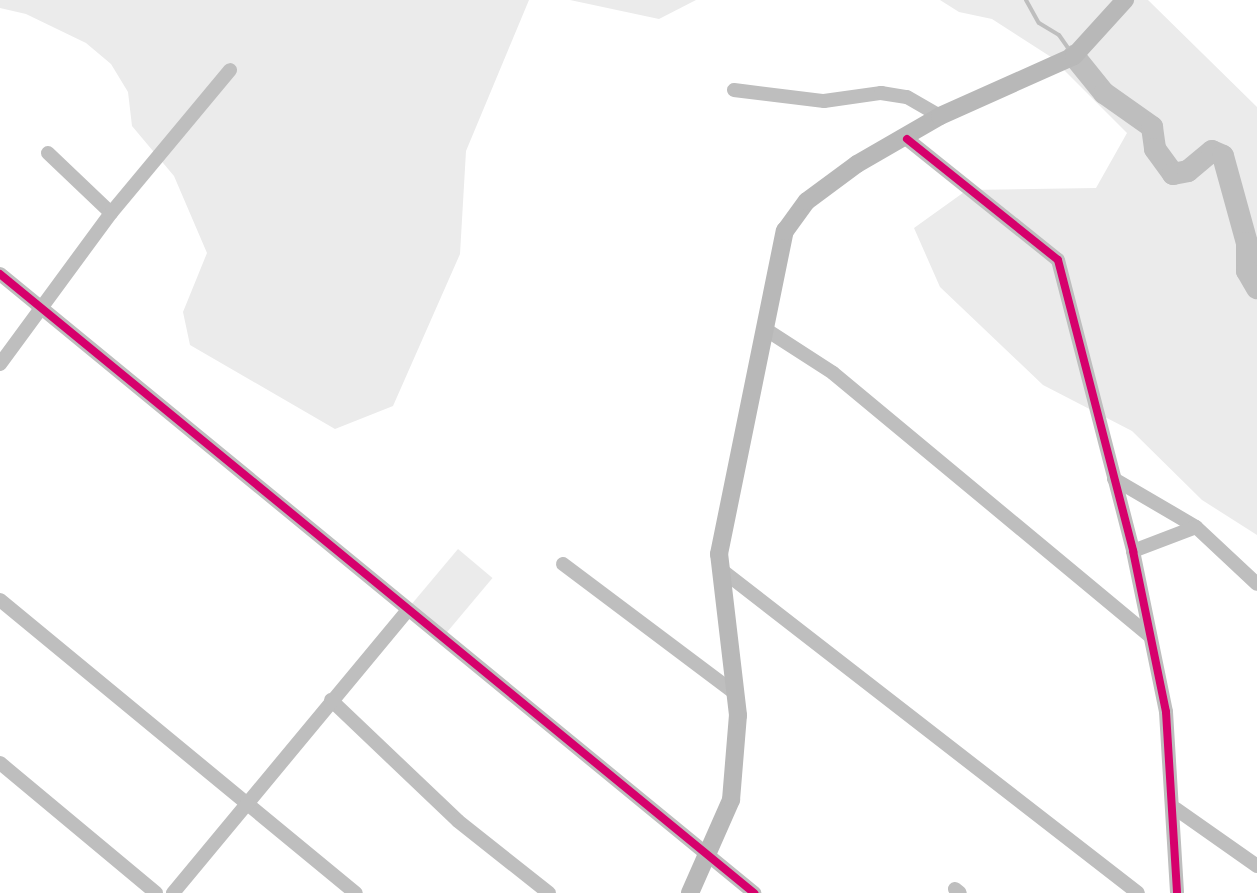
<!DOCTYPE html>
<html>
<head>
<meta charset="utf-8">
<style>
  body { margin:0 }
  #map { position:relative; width:1257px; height:893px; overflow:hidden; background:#fff; font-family:Barlow,sans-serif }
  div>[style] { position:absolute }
  .green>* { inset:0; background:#ebebeb; transform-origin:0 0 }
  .stream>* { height:4px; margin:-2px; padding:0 2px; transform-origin:2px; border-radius:2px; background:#bebebe }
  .river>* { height:22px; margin:-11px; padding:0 11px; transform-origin:11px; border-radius:11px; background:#bebebe }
  .minor>* { height:14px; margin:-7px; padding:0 7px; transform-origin:7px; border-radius:7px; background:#bebebe }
  .secondary>* { height:18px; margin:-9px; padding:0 9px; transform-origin:9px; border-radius:9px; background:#b8b8b8 }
  .cycleway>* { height:8px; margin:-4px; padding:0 4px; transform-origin:4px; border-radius:4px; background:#d6006c }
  span { translate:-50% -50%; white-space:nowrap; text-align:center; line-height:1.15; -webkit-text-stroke:6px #fff; paint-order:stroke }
</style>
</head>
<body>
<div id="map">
  <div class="green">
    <i style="clip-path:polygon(0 0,529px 0,466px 151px,460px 254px,393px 406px,335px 429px,190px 345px,183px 312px,207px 253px,174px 176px,132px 126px,128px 92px,111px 64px,86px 43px,26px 14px,0 8px)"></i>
    <i style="clip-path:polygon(570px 0,696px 0,659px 19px)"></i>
    <i style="clip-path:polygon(940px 0,1148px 0,1257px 107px,1257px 535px,1202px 500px,1132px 431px,1043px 385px,940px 287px,914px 228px,967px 190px,1096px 188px,1127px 133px,1051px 57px,992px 19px,959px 12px)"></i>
    <i style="left:458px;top:549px;width:45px;height:80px;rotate:40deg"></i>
  </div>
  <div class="stream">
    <i style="left:1026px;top:0;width:26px;rotate:61deg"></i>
    <i style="left:1039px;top:23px;width:23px;rotate:31deg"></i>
    <i style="left:1059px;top:35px;width:19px;rotate:55deg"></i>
  </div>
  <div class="river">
    <i style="left:1074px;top:56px;width:48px;rotate:51deg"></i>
    <i style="left:1104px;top:93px;width:59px;rotate:35.3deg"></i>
    <i style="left:1152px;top:127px;width:22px;rotate:82deg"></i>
    <i style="left:1155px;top:149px;width:31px;rotate:54deg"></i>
    <i style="left:1173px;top:174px;width:15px;rotate:-11deg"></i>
    <i style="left:1188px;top:171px;width:31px;rotate:-40deg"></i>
    <i style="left:1212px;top:151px;width:12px;rotate:24deg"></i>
    <i style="left:1223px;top:156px;width:90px;rotate:74.6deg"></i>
    <i style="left:1247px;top:243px;width:28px;rotate:90deg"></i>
    <i style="left:1247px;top:271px;width:20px;rotate:60deg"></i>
  </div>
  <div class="minor">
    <i style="left:734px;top:90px;width:91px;rotate:7deg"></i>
    <i style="left:824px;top:101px;width:58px;rotate:-8deg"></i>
    <i style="left:881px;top:93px;width:26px;rotate:9deg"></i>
    <i style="left:907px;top:97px;width:38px;rotate:30deg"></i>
    <i style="left:907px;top:139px;width:193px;rotate:38.7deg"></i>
    <i style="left:1058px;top:260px;width:301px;rotate:75.5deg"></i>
    <i style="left:1133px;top:551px;width:164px;rotate:78.4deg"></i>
    <i style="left:1166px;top:712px;width:181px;rotate:86.5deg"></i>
    <i style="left:48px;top:153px;width:87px;rotate:43.6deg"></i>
    <i style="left:0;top:274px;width:976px;rotate:39.38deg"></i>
    <i style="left:765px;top:329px;width:81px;rotate:32.9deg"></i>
    <i style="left:833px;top:373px;width:410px;rotate:39.7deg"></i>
    <i style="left:0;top:364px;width:187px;rotate:-53.7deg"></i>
    <i style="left:111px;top:213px;width:186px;rotate:-50.2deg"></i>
    <i style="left:1114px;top:479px;width:95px;rotate:30.3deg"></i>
    <i style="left:1196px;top:527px;width:83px;rotate:43.1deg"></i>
    <i style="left:1133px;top:551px;width:67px;rotate:-20.9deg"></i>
    <i style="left:563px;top:564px;width:215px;rotate:36.9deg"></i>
    <i style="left:719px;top:568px;width:530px;rotate:37.8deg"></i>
    <i style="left:0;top:600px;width:461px;rotate:39.5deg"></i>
    <i style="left:331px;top:700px;width:175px;rotate:43.6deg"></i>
    <i style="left:458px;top:821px;width:116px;rotate:38.4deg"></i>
    <i style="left:0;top:763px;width:203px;rotate:39.8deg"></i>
    <i style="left:1176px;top:809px;width:99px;rotate:35.1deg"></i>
    <i style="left:955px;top:889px;width:6px;rotate:39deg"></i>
    <i style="left:173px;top:893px;width:366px;rotate:-50.3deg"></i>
  </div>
  <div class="secondary">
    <i style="left:690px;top:893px;width:102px;rotate:-66.2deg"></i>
    <i style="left:731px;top:800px;width:85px;rotate:-85.3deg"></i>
    <i style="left:738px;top:715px;width:162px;rotate:-96.7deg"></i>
    <i style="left:719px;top:554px;width:330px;rotate:-78.5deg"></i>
    <i style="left:785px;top:231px;width:37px;rotate:-54deg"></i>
    <i style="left:807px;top:201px;width:62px;rotate:-36.5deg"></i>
    <i style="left:857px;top:164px;width:96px;rotate:-30deg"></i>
    <i style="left:940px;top:116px;width:147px;rotate:-24.1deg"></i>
    <i style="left:1074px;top:56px;width:76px;rotate:-47.7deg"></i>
  </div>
  <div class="cycleway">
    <i style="left:907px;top:139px;width:193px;rotate:38.7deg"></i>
    <i style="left:1058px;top:260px;width:301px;rotate:75.5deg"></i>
    <i style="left:1133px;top:551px;width:164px;rotate:78.4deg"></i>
    <i style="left:1166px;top:712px;width:181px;rotate:86.5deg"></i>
    <i style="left:0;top:274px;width:976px;rotate:39.38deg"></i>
  </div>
</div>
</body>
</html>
